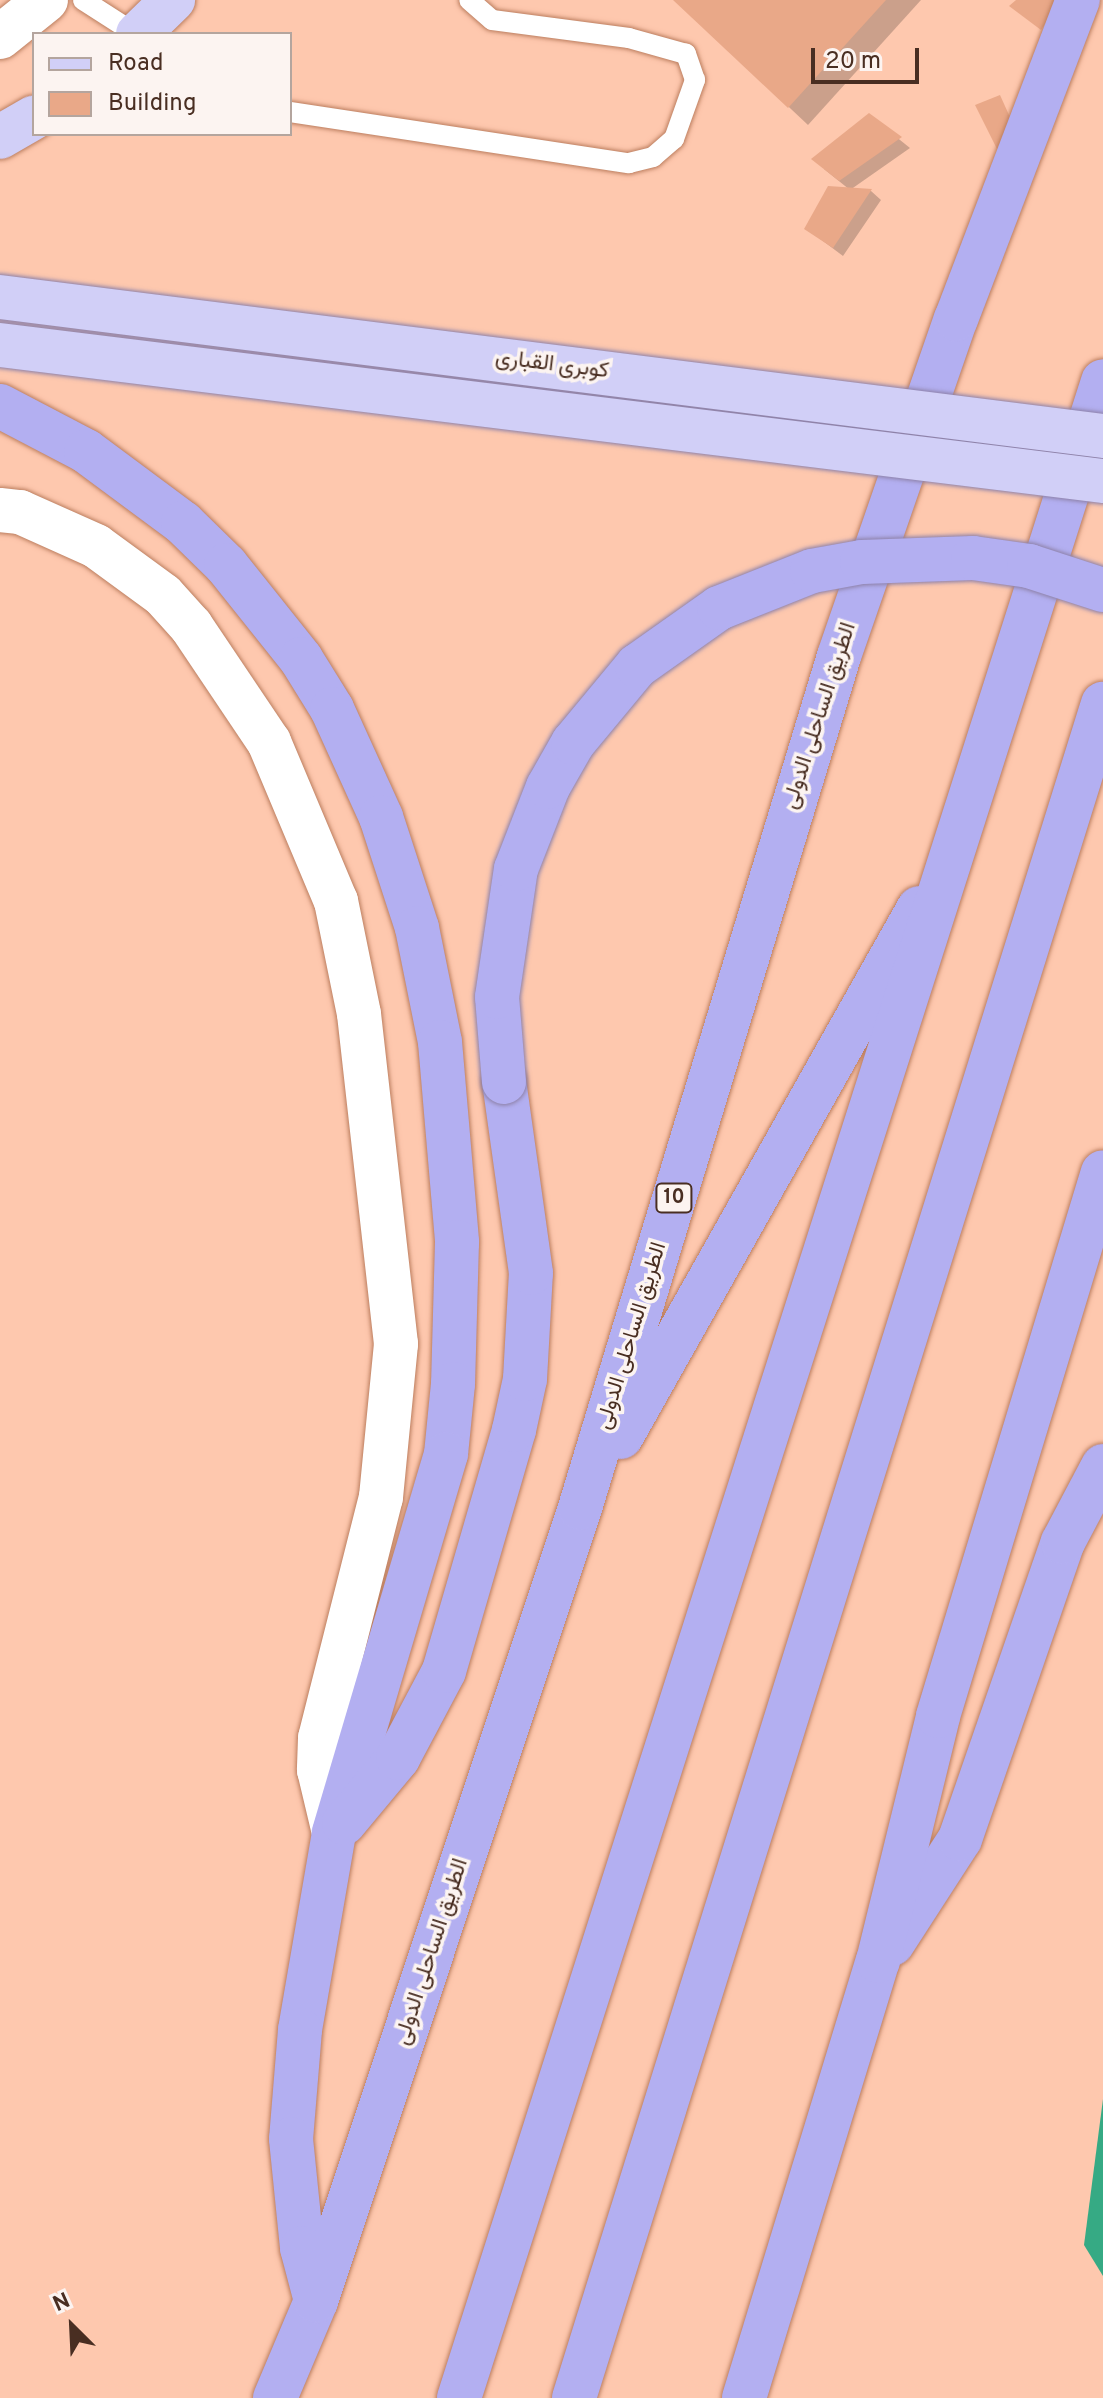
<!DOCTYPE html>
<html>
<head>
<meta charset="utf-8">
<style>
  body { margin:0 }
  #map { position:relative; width:1103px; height:2398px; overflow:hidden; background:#fec8ae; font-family:Overpass,Vazirmatn,sans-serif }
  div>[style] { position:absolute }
  .water>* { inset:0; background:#36aa84 }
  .shadow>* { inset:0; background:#0003 }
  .building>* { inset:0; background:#e9a888 }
  .roads { filter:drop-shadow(0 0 2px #bc7e5f) drop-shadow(0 0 2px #bc7e5f) }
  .service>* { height:20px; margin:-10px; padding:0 10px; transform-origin:10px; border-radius:10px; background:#fff }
  .tertiary>* { height:44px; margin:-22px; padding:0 22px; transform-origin:22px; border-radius:22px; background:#fff }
  .primary>* { height:44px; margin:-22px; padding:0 22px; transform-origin:22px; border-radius:22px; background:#d1cff7 }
  .motorway>* { height:44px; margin:-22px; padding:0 22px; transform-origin:22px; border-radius:22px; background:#b3aff1 }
  .bridges { filter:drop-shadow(0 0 2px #8e82a9) drop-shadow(0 0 2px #8e82a9) }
  .primary-bridge>* { height:44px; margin:-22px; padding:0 22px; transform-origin:22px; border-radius:22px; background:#d1cff7 }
  .motorway-bridge>* { height:44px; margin:-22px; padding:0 22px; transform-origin:22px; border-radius:22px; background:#b3aff1 }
  span { translate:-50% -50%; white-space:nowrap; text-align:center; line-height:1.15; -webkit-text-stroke:7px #fcf4f1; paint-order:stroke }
  .shield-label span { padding:2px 6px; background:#fcf4f1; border:2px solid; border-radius:6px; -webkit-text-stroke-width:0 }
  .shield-label { font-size:20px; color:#492e22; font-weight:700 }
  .street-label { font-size:22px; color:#492e22 }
  .legend { position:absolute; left:32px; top:32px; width:260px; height:104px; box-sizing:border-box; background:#fcf4f1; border:2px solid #b4a59e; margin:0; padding:10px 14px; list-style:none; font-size:24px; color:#492e22 }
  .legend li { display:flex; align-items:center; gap:16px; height:40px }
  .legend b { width:40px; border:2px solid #b4a59e }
  .north { position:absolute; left:32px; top:2286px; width:80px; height:80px; -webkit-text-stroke:6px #fcf4f1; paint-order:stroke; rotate:336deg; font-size:22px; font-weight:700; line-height:32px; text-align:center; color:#492e22 }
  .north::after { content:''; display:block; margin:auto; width:28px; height:36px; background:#492e22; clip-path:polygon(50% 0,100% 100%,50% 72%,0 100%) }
  .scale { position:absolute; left:811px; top:48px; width:108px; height:36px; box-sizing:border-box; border:4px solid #492e22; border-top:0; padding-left:10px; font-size:24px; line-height:28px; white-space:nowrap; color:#492e22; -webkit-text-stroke:6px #fcf4f1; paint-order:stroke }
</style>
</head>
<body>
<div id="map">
  <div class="water">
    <i style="clip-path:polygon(1103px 2099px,1103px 2276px,1084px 2245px)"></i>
  </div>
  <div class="shadow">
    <i style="clip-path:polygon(675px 0,921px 0,808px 125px)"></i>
    <i style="clip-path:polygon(869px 115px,910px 148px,850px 190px,871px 191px,881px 200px,843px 256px,807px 229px,850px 190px,824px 169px)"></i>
  </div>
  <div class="building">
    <i style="clip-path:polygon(673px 0,886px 0,788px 108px)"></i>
    <i style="clip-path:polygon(1016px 0,1060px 0,1041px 30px,1009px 6px)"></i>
    <i style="clip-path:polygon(1000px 95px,1018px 135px,1004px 163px,975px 105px)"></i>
    <i style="clip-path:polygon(869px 113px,902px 137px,839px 181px,811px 159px)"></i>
    <i style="clip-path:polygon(828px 186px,872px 189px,833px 248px,804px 229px)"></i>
  </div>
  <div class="roads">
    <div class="service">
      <i style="left:83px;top:0;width:63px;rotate:32.7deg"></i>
      <i style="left:290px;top:112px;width:343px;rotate:8.6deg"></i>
      <i style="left:629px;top:163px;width:25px;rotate:-14deg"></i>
      <i style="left:653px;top:157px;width:28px;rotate:-41deg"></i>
      <i style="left:674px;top:139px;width:63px;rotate:-70.4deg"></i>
      <i style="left:695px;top:80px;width:28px;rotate:-109deg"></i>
      <i style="left:686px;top:54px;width:59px;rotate:-164.3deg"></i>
      <i style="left:629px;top:38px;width:138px;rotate:-172.5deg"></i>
      <i style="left:492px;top:20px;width:30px;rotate:-139deg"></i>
    </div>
    <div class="tertiary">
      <i style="left:0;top:37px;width:59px;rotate:-38.8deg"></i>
      <i style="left:0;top:510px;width:20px;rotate:6deg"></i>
      <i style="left:20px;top:512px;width:83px;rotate:24.1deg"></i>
      <i style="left:96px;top:546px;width:83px;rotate:36.2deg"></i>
      <i style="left:163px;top:595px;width:42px;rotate:47.9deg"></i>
      <i style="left:191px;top:626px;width:140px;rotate:56.1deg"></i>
      <i style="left:269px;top:742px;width:173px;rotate:67.2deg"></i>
      <i style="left:336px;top:901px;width:115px;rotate:78.5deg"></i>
      <i style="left:359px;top:1014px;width:332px;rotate:83.6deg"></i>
      <i style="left:396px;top:1344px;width:154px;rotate:95.6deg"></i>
      <i style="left:381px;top:1497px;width:249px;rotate:104.2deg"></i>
      <i style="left:320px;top:1738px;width:32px;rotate:92deg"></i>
      <i style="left:319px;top:1770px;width:65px;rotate:76.6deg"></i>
    </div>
    <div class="primary">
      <i style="left:138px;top:34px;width:49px;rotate:-44.2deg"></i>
      <i style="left:0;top:137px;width:39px;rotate:-30deg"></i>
    </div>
    <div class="motorway">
      <i style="left:0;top:406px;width:97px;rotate:27.6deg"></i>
      <i style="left:86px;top:451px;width:121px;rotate:36.6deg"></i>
      <i style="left:183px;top:523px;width:60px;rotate:44.3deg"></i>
      <i style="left:226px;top:565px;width:120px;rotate:51.4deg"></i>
      <i style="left:301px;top:659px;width:59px;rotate:58.2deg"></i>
      <i style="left:332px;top:709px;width:119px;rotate:65.6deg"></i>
      <i style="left:381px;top:817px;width:117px;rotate:72deg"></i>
      <i style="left:417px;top:928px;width:116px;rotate:78.6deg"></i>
      <i style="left:440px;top:1042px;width:201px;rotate:85.1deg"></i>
      <i style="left:457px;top:1242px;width:142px;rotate:91.6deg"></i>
      <i style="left:453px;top:1384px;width:70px;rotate:95.7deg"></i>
      <i style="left:446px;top:1454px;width:395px;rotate:106.5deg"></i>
      <i style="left:334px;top:1833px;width:200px;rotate:99.8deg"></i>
      <i style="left:300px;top:2030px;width:109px;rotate:94.7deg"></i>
      <i style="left:291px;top:2139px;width:110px;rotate:84.2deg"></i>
      <i style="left:302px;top:2248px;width:55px;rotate:75.2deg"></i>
      <i style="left:621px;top:1437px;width:607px;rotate:-60.61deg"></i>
      <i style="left:344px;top:1823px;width:85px;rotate:-50.3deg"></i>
      <i style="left:398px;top:1758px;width:98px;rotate:-62.1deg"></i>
      <i style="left:444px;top:1671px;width:251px;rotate:-73.8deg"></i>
      <i style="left:514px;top:1430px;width:52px;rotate:-77.8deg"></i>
      <i style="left:525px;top:1379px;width:106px;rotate:-86.8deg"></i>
      <i style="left:531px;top:1273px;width:193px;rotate:-98deg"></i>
      <i style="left:892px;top:1944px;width:125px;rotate:-57.1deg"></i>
      <i style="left:960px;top:1839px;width:314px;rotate:-70.9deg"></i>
      <i style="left:1063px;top:1542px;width:86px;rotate:-62.2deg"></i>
      <i style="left:275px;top:2398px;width:105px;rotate:-67.1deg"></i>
      <i style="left:316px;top:2301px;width:836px;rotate:-71.59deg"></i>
      <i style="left:580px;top:1508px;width:890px;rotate:-73.09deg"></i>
      <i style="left:839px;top:656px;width:357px;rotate:-70.9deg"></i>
      <i style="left:956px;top:319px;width:342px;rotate:-69.1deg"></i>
      <i style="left:459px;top:2398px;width:2117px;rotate:-72.29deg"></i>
      <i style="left:574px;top:2398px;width:1775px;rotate:-72.66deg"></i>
      <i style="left:744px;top:2398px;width:457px;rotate:-73deg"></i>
      <i style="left:878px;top:1961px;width:252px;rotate:-76.2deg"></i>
      <i style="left:938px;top:1716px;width:568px;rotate:-73.13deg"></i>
    </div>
  </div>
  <div class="bridges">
    <div class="primary-bridge">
      <i style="left:0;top:297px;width:1112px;rotate:7.18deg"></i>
      <i style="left:0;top:345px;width:1111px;rotate:7.03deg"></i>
    </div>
    <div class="motorway-bridge">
      <i style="left:504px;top:1082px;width:85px;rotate:-94.7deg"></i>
      <i style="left:497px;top:997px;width:129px;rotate:-81.6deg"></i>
      <i style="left:516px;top:869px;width:88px;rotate:-68.7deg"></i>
      <i style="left:548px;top:787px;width:51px;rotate:-60.4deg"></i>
      <i style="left:573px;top:743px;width:100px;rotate:-50.3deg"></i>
      <i style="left:637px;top:666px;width:100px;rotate:-35.3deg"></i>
      <i style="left:719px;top:608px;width:100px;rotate:-21.7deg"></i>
      <i style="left:812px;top:571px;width:51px;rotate:-10.2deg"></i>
      <i style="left:862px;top:562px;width:111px;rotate:-2.1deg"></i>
      <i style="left:973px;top:558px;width:57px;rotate:8.1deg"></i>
      <i style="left:1029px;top:566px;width:78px;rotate:18deg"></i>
    </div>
  </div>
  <div class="shield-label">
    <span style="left:674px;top:1198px">10</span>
  </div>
  <div class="street-label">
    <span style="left:552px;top:365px;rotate:7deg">كوبرى القبارى</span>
    <span style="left:820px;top:716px;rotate:-72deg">الطريق الساحلى الدولى</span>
    <span style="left:632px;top:1336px;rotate:-73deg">الطريق الساحلى الدولى</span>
    <span style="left:432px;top:1952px;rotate:-72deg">الطريق الساحلى الدولى</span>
  </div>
  <ul class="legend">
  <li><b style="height:10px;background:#d1cff7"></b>Road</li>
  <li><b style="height:22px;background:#e9a888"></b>Building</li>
  </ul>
  <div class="north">N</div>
  <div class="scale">20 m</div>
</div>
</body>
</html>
